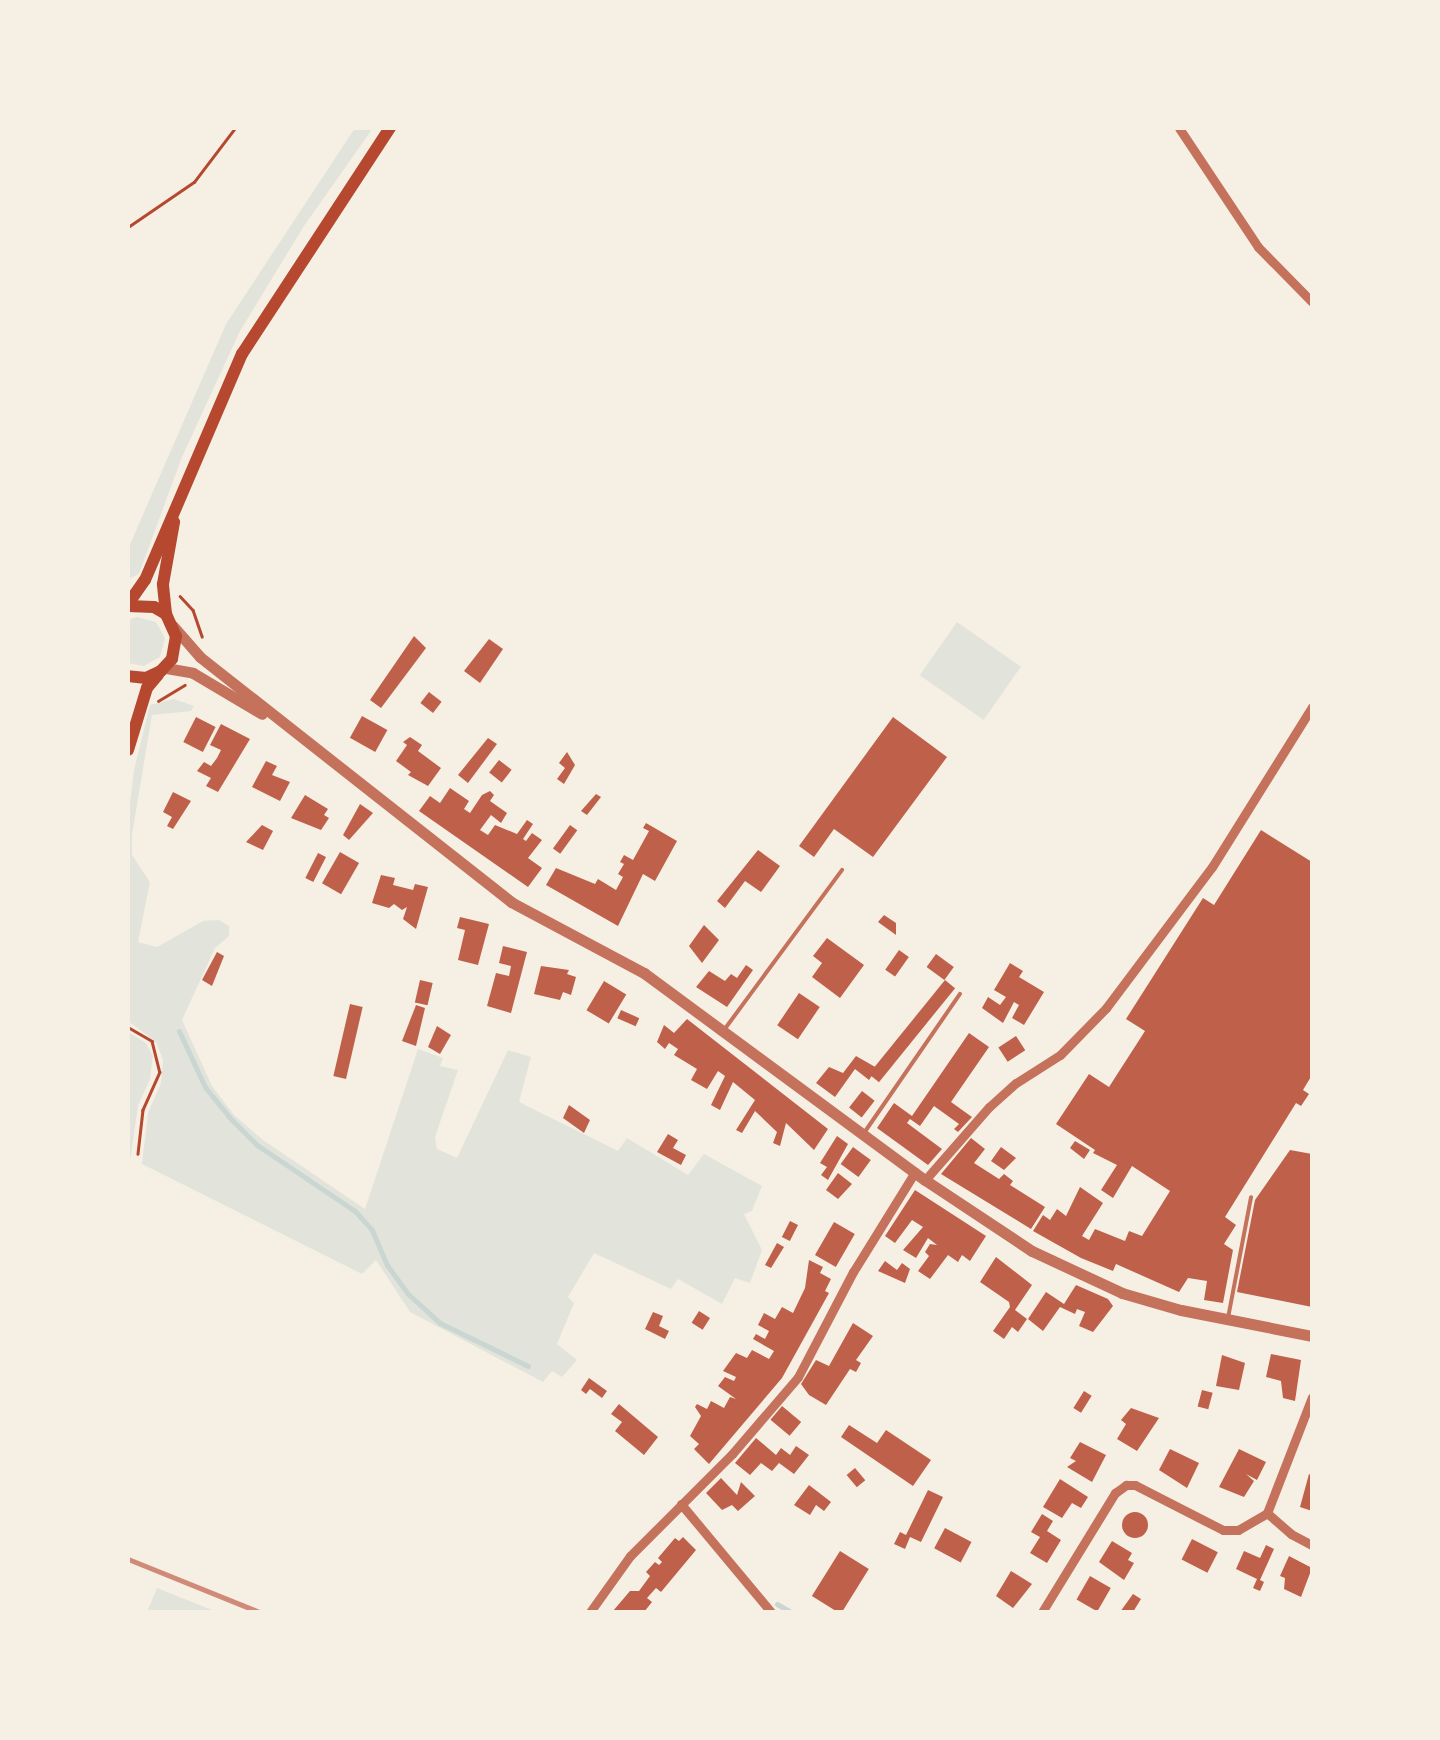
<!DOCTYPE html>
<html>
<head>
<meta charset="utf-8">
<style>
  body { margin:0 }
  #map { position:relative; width:1440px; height:1740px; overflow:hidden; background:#f6efe4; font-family:"DM Sans",sans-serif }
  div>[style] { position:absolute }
  .green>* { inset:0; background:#e2e4dc; transform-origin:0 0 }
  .stream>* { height:5px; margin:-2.5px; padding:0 2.5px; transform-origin:2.5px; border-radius:2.5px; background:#c9d6d2 }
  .building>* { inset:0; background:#bf614a; transform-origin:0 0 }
  .round { border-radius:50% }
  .path>* { height:2.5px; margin:-1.25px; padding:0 1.25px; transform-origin:1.25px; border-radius:1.25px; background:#b5482f }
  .service>* { height:4px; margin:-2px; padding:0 2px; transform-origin:2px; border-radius:2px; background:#c5725c }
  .minor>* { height:9px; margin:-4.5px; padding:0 4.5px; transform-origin:4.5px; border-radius:4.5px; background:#c5725c }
  .tertiary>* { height:11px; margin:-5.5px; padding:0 5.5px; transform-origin:5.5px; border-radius:5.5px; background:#c5725c }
  .secondary>* { height:12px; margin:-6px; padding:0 6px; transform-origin:6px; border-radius:6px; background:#b5482f }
  .rail>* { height:5px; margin:-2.5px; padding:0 2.5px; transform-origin:2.5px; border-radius:2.5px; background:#cf8b77 }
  span { translate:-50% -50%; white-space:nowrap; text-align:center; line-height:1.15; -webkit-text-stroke:8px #f6efe4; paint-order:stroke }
  .frame { position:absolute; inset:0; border:130px solid #f6efe4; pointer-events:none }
</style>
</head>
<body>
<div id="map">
  <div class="green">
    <i style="clip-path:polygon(355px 128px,373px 128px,304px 226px,240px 331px,182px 457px,139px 574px,128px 579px,128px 549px,226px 324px)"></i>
    <i style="clip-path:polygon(137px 617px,156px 622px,165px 638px,160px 657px,144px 666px,128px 663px,128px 620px)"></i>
    <i style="left:957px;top:622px;width:78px;height:65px;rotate:35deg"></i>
    <i style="clip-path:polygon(174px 699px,194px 706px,191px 711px,152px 715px,132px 835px,132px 855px,150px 882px,138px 942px,157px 947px,203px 921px,219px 920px,229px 926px,229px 936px,215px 948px,182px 1020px,212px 1086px,234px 1115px,263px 1140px,365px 1209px,418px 1049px,443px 1058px,440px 1066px,458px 1070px,435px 1137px,437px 1149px,457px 1158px,508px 1050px,531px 1057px,519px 1102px,618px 1151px,627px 1138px,688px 1175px,704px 1154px,762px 1186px,752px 1211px,744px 1214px,762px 1250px,750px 1283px,735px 1278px,722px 1304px,678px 1279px,671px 1289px,594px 1253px,568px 1297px,574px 1303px,557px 1344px,577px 1360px,562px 1377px,552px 1371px,543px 1382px,410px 1312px,376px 1260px,362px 1274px,142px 1164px,148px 1113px,161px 1083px,163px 1060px,156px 1042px,128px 1021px,128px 819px,134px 770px,150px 705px)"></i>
    <i style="clip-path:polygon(128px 1032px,146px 1043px,153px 1056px,150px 1079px,138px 1106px,128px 1175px)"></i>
    <i style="clip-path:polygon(157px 1588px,217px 1612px,147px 1612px)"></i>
  </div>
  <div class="stream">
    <i style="left:179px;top:1031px;width:62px;rotate:65.1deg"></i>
    <i style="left:205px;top:1087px;width:38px;rotate:51deg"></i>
    <i style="left:229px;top:1117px;width:40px;rotate:45deg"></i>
    <i style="left:257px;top:1145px;width:118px;rotate:34deg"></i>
    <i style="left:355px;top:1211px;width:25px;rotate:48deg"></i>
    <i style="left:372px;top:1230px;width:38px;rotate:67deg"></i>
    <i style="left:387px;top:1265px;width:36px;rotate:54deg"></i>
    <i style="left:408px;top:1294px;width:43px;rotate:42.2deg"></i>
    <i style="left:440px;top:1323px;width:98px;rotate:26deg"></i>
    <i style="left:777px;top:1604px;width:16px;rotate:30deg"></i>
  </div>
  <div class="building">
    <i style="clip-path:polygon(414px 636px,426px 648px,381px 708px,370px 700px)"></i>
    <i style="clip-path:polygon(489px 639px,503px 649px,480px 683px,464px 671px)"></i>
    <i style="left:429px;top:692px;width:16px;height:14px;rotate:38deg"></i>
    <i style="left:362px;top:716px;width:29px;height:25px;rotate:29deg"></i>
    <i style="left:196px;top:717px;width:22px;height:28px;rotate:27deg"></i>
    <i style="clip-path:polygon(893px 717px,947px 757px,873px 857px,834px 829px,814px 857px,799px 846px)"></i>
    <i style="clip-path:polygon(221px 724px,250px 739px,218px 792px,206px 786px,211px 778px,197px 771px,204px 762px,211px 766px,217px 758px,221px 750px,210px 745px)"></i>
    <i style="clip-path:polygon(410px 737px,422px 745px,418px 751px,441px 768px,428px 786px,408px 775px,411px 772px,396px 761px,407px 745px,403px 742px)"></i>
    <i style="clip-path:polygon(488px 738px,497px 744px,468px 783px,458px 775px)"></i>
    <i style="clip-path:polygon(567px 752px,575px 765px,564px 784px,557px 779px,565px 768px,559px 763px)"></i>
    <i style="left:499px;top:760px;width:16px;height:16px;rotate:38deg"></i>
    <i style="clip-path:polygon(266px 761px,277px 766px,272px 775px,290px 782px,280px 801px,252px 787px)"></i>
    <i style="clip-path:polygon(450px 788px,469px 801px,464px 809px,470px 813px,482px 795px,490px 791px,494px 795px,490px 801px,507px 813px,501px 823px,491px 815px,480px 830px,488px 835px,495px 825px,517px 834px,527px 820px,533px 824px,523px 839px,526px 841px,532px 833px,542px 840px,528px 858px,542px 868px,528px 887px,419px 811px,430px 796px,440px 803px)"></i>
    <i style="clip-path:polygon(173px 792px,191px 801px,173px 829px,167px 826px,172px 817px,163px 812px)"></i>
    <i style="clip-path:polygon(596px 794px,601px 797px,587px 815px,581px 811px)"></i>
    <i style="clip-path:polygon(305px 795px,328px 809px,324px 815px,329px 818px,321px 830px,291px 818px)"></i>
    <i style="clip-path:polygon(360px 804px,373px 813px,349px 840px,343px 835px)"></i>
    <i style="clip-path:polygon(646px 823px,677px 841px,655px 881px,643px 874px,618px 926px,546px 885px,556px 868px,595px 884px,598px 879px,616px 890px,623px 877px,618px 874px,624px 864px,620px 862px,624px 855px,633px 860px,649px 831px,643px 828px)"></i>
    <i style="clip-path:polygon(262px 825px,273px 831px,263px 850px,246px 842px)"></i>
    <i style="left:570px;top:825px;width:9px;height:29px;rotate:36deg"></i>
    <i style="clip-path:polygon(1261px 830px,1312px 862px,1312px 1075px,1303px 1090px,1309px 1094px,1301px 1106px,1296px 1103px,1225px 1217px,1236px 1225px,1224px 1244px,1233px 1250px,1223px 1303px,1204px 1300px,1207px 1281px,1188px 1278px,1179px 1292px,1116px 1264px,1113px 1271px,1081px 1258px,1033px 1231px,1043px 1215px,1050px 1220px,1057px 1209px,1066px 1216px,1080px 1187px,1103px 1203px,1082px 1236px,1089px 1240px,1095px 1229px,1125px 1241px,1129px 1231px,1142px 1236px,1170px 1191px,1132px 1166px,1113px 1198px,1101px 1190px,1117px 1165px,1093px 1153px,1095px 1150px,1056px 1124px,1089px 1074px,1109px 1087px,1145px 1031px,1126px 1019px,1203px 898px,1214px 905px)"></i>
    <i style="clip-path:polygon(758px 850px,780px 866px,761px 892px,745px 881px,725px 908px,717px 901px)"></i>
    <i style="left:340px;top:852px;width:22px;height:36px;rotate:30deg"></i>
    <i style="left:318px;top:853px;width:9px;height:28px;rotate:27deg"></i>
    <i style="clip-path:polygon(381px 875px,395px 878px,393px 885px,413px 890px,415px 884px,428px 887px,416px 929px,403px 919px,407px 907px,402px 910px,394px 904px,389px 908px,372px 903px)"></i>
    <i style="clip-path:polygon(884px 915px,896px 923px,896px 935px,878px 922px)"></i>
    <i style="clip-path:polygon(460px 917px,489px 924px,478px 965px,458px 960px,465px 930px,457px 928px)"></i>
    <i style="clip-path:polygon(704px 925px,719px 940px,702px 963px,689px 946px)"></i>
    <i style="clip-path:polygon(827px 938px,864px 965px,840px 998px,812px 977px,822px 963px,813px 956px)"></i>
    <i style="clip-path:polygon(503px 946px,527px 952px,511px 1013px,487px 1006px,496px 973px,509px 976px,511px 966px,499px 963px)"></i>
    <i style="left:899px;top:950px;width:12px;height:24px;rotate:35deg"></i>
    <i style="clip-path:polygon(217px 952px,224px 956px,212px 986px,202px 980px)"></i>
    <i style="left:936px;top:954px;width:22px;height:16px;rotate:36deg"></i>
    <i style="clip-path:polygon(1010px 963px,1023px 971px,1019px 977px,1044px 992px,1024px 1025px,1012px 1018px,1019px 1005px,1014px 1002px,1003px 1023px,982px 1008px,988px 997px,1000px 1005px,1006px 997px,994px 990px)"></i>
    <i style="clip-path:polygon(746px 965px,753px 970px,727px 1007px,696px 987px,709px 971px,725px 981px,731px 974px,737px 978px)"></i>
    <i style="clip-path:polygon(541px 966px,569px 970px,567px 974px,576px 977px,571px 995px,563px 992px,560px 1000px,534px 994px)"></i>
    <i style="left:420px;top:980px;width:13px;height:23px;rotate:13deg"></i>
    <i style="left:945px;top:980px;width:13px;height:121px;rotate:39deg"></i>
    <i style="left:604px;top:981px;width:26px;height:34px;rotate:31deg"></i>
    <i style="left:799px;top:993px;width:25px;height:39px;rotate:34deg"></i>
    <i style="left:350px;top:1004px;width:13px;height:74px;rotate:13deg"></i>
    <i style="clip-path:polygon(416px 1005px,425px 1008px,416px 1046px,402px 1041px)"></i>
    <i style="left:621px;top:1010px;width:20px;height:9px;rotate:24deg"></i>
    <i style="clip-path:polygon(687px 1019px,828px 1129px,814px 1150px,786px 1123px,780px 1146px,773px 1143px,777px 1132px,755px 1111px,742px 1133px,736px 1130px,755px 1100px,733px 1082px,720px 1110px,711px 1105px,725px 1076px,718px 1071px,707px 1089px,691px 1080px,697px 1069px,674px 1055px,678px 1049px,669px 1043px,665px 1049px,657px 1042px,664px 1025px,674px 1033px)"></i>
    <i style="clip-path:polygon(437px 1026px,451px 1035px,440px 1054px,428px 1047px)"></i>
    <i style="clip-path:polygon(969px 1033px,989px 1047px,951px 1102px,972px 1117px,958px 1132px,954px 1129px,959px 1124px,934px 1106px,920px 1126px,910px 1119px,907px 1123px,942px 1149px,928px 1165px,877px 1128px,894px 1103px,912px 1116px)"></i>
    <i style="left:1016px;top:1036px;width:17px;height:21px;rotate:57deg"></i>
    <i style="clip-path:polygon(856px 1056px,877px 1068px,869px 1080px,855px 1069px,835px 1097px,816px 1083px,829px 1067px,843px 1073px)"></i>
    <i style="left:862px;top:1091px;width:16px;height:21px;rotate:38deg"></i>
    <i style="clip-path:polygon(569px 1105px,590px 1120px,584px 1133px,563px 1118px)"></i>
    <i style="clip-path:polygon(668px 1134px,678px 1140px,673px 1148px,686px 1155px,681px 1165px,657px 1152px)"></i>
    <i style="clip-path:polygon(837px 1136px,848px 1144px,828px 1180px,821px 1175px,827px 1167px,820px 1163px)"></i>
    <i style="clip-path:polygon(971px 1138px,985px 1149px,974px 1163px,999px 1179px,1004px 1174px,1013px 1181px,1010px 1185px,1045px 1207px,1031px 1229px,941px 1174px)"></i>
    <i style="clip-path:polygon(1075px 1141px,1090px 1150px,1084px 1159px,1070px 1148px)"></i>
    <i style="left:853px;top:1147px;width:22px;height:21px;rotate:36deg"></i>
    <i style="clip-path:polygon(1001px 1147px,1016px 1158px,1004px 1170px,991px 1161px)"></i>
    <i style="clip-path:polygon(1290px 1150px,1312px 1154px,1312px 1307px,1237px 1292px,1255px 1200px)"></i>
    <i style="clip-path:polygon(838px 1173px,852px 1184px,838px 1199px,826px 1190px)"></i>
    <i style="clip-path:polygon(915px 1190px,986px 1236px,970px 1261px,962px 1255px,958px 1262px,948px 1255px,930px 1279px,918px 1271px,929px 1256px,925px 1252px,930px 1244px,937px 1245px,928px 1238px,916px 1258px,903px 1250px,923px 1227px,912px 1220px,895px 1243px,885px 1236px)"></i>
    <i style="left:790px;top:1221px;width:9px;height:18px;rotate:27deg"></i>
    <i style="left:834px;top:1222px;width:24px;height:38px;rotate:30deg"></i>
    <i style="clip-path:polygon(777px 1243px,784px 1247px,771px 1268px,765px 1265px)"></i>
    <i style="clip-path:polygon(996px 1257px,1032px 1285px,1015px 1310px,1027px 1319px,1018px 1332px,1012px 1327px,1004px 1339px,993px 1331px,1010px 1307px,1009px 1302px,980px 1282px)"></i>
    <i style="clip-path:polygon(809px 1260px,823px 1267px,820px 1273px,831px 1279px,825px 1291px,829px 1293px,782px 1378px,709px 1464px,694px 1449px,699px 1444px,690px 1436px,701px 1416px,695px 1407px,697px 1404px,707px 1409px,711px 1401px,724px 1408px,730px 1397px,736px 1399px,718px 1386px,725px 1377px,734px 1381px,736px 1377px,723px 1371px,736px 1353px,747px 1358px,752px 1350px,769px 1359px,774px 1351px,753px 1339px,756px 1334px,765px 1339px,769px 1331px,758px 1325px,764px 1313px,775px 1319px,782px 1307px,793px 1313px,805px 1288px)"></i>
    <i style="clip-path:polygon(885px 1261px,897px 1270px,902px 1263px,910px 1269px,905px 1283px,878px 1271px)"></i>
    <i style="clip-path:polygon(1076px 1285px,1108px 1299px,1113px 1306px,1093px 1332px,1079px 1326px,1085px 1312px,1077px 1309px,1075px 1314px,1060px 1307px,1043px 1331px,1028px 1319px,1046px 1292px,1064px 1304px)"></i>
    <i style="left:699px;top:1311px;width:13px;height:14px;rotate:32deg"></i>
    <i style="clip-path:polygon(653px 1312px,663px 1316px,659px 1326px,669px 1331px,665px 1339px,645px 1329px)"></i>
    <i style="clip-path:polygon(853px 1323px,873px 1336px,856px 1360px,861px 1363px,856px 1372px,850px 1369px,826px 1405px,809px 1395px,801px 1384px,816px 1360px,829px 1366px)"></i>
    <i style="clip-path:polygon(1271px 1354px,1301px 1360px,1295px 1401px,1283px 1398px,1281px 1381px,1266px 1377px)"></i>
    <i style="clip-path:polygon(1222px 1355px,1245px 1363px,1239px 1390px,1216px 1386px)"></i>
    <i style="clip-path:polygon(589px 1378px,607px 1391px,602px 1398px,590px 1389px,586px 1394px,581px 1390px)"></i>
    <i style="left:1202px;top:1390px;width:11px;height:17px;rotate:15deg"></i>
    <i style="left:1084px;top:1391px;width:9px;height:20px;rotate:32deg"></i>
    <i style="clip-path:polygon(619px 1404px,658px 1437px,644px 1455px,615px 1431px,622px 1422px,611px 1414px)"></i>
    <i style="left:782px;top:1406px;width:25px;height:18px;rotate:40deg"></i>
    <i style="clip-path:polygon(1131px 1408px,1159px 1418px,1137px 1451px,1117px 1439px,1126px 1424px,1121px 1420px)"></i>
    <i style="clip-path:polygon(849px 1425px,877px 1443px,886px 1430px,931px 1460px,913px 1486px,841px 1437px)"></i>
    <i style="clip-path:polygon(756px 1438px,776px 1455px,781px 1448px,790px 1455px,796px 1446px,809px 1455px,794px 1474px,779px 1463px,772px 1471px,761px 1463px,750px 1475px,735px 1463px)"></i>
    <i style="clip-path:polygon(1080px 1442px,1106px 1455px,1092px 1482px,1067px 1467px,1076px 1461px,1070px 1458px)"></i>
    <i style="clip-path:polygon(1170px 1449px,1199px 1463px,1187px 1488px,1159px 1470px)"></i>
    <i style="clip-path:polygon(1239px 1449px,1266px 1462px,1257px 1480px,1246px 1474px,1254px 1481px,1244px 1497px,1219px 1487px)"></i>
    <i style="left:855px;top:1468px;width:16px;height:11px;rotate:50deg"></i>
    <i style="clip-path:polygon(1309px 1474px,1312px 1476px,1312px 1511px,1300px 1507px)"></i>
    <i style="clip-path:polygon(721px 1478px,737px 1495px,741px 1482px,755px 1496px,738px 1511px,732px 1505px,722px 1510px,706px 1493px)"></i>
    <i style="clip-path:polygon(1060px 1479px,1088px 1497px,1081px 1508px,1072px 1503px,1062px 1518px,1043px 1507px)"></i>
    <i style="clip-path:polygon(809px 1485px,831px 1502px,824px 1511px,816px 1505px,810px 1515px,794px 1505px)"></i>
    <i style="clip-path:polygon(928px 1490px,943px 1497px,921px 1542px,910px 1537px,905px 1549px,894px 1544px,900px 1532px,906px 1535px)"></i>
    <i class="round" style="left:1122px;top:1512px;width:26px;height:26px"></i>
    <i style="clip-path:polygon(1042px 1514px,1053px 1521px,1047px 1531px,1061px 1540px,1047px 1563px,1030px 1553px,1040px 1537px,1031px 1532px)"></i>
    <i style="left:945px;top:1528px;width:30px;height:23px;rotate:28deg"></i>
    <i style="clip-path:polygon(683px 1537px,696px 1550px,661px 1592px,656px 1588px,647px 1598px,652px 1602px,644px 1612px,613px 1611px,630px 1591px,639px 1591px,650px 1576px,646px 1572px,655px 1562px,659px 1565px,662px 1562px,658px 1558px,675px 1538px,679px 1541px)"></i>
    <i style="left:1192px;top:1539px;width:29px;height:23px;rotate:27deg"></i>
    <i style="clip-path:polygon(1112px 1541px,1132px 1553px,1128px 1560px,1134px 1563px,1124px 1580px,1099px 1562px)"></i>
    <i style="clip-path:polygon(1266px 1545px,1274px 1549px,1260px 1580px,1264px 1582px,1260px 1591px,1253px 1588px,1257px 1579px,1236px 1569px,1244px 1551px,1260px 1558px)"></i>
    <i style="left:840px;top:1551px;width:34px;height:53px;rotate:32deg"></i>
    <i style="clip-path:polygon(1289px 1556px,1312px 1568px,1301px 1597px,1284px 1589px,1285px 1578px,1280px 1576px)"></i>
    <i style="clip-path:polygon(1011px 1571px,1032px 1584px,1013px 1608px,996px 1596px)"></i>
    <i style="left:1090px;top:1576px;width:24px;height:27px;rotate:30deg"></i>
    <i style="clip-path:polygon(1133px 1594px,1141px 1599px,1133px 1612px,1120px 1612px)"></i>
  </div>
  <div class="path">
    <i style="left:128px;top:227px;width:80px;rotate:-34.3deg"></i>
    <i style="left:194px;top:182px;width:68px;rotate:-52.8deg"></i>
    <i style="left:180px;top:596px;width:19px;rotate:47deg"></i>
    <i style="left:193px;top:610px;width:28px;rotate:71deg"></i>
    <i style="left:158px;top:701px;width:31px;rotate:-31deg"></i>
    <i style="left:128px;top:1027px;width:28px;rotate:30deg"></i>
    <i style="left:152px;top:1041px;width:32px;rotate:76deg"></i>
    <i style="left:160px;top:1072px;width:42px;rotate:114.1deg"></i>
    <i style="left:143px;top:1110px;width:44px;rotate:96.5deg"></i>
  </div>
  <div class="service">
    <i style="left:724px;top:1030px;width:199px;rotate:-53.6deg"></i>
    <i style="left:864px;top:1133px;width:169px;rotate:-55.4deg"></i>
    <i style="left:1228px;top:1318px;width:123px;rotate:-79.2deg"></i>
  </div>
  <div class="minor">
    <i style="left:1179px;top:128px;width:143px;rotate:56.4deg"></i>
    <i style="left:1258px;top:247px;width:77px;rotate:45.5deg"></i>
    <i style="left:925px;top:1180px;width:97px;rotate:-48.8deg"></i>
    <i style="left:989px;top:1107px;width:36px;rotate:-42deg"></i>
    <i style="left:1016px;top:1083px;width:52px;rotate:-32.5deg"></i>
    <i style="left:1060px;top:1055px;width:66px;rotate:-45.6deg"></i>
    <i style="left:1106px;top:1008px;width:176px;rotate:-53.1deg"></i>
    <i style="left:1212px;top:867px;width:189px;rotate:-58deg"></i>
    <i style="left:681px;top:1504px;width:141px;rotate:50.2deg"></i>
    <i style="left:1267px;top:1513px;width:32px;rotate:41deg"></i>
    <i style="left:1291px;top:1534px;width:24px;rotate:28deg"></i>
    <i style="left:590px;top:1612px;width:69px;rotate:-54.5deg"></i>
    <i style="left:630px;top:1556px;width:144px;rotate:-45deg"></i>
    <i style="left:732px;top:1454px;width:101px;rotate:-49.4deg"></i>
    <i style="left:798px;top:1377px;width:119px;rotate:-62.4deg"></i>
    <i style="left:853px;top:1272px;width:118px;rotate:-58.2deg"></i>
    <i style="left:1042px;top:1612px;width:140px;rotate:-58.5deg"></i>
    <i style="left:1115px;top:1493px;width:14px;rotate:-36deg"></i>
    <i style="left:1126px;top:1485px;width:9px"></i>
    <i style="left:1135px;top:1485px;width:99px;rotate:27.1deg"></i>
    <i style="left:1223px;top:1530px;width:15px"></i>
    <i style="left:1238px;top:1530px;width:34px;rotate:-30deg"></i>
    <i style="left:1267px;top:1513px;width:124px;rotate:-68.8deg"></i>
  </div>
  <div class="tertiary">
    <i style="left:173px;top:626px;width:41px;rotate:48.9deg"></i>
    <i style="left:200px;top:657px;width:396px;rotate:38.2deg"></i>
    <i style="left:511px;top:902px;width:151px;rotate:28.1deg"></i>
    <i style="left:644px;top:973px;width:349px;rotate:36.4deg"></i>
    <i style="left:925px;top:1180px;width:128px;rotate:33.6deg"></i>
    <i style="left:1032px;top:1251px;width:99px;rotate:25deg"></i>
    <i style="left:1122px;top:1293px;width:61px;rotate:16.1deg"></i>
    <i style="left:1181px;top:1310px;width:134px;rotate:11.2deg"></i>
    <i style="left:166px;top:668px;width:27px;rotate:10deg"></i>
    <i style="left:193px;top:673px;width:80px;rotate:30.7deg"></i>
  </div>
  <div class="secondary">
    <i style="left:128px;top:604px;width:29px;rotate:-55deg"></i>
    <i style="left:145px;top:580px;width:246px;rotate:-66.8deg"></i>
    <i style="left:242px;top:354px;width:270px;rotate:-56.8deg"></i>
    <i style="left:128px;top:606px;width:26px;rotate:2deg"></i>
    <i style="left:154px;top:607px;width:14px;rotate:30deg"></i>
    <i style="left:166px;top:614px;width:24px;rotate:66deg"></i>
    <i style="left:176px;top:636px;width:23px;rotate:100deg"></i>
    <i style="left:172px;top:659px;width:16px;rotate:133deg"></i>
    <i style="left:161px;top:671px;width:17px;rotate:155deg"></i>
    <i style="left:146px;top:678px;width:18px;rotate:-174deg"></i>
    <i style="left:166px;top:614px;width:30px;rotate:-96deg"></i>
    <i style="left:163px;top:584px;width:63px;rotate:-79.9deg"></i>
    <i style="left:128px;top:750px;width:65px;rotate:-73deg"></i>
    <i style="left:147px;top:688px;width:17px;rotate:-50deg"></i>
  </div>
  <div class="rail">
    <i style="left:128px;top:1559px;width:141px;rotate:22deg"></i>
  </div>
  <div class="frame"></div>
</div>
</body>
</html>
